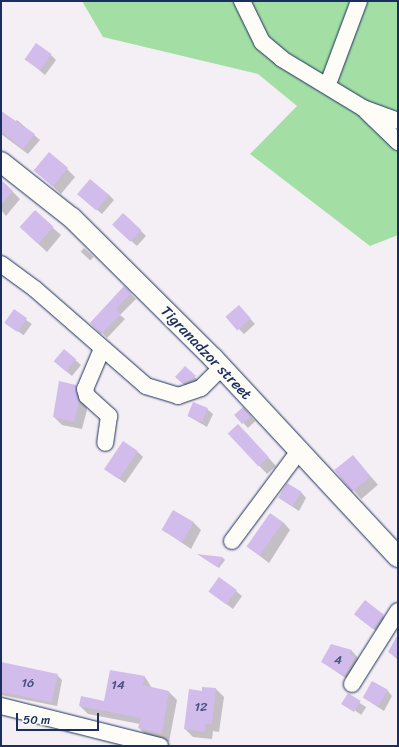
<!DOCTYPE html>
<html>
<head>
<meta charset="utf-8">
<style>
  body { margin:0 }
  #map { position:relative; width:399px; height:747px; overflow:hidden; background:#f4eff5; font-family:Sriracha,sans-serif }
  div>[style] { position:absolute }
  .green>* { inset:0; background:#a3dfa5 }
  .shadow>* { inset:0; background:#0003; transform-origin:0 0 }
  .building>* { inset:0; background:#d1bcec; transform-origin:0 0 }
  .roads { filter:drop-shadow(0 0 1px #1b2f5e) drop-shadow(0 0 1px #1b2f5e) }
  .minor>* { height:16px; margin:-8px; padding:0 8px; transform-origin:8px; border-radius:8px; background:#fdfcf7 }
  .major>* { height:20px; margin:-10px; padding:0 10px; transform-origin:10px; border-radius:10px; background:#fdfcf7 }
  span { translate:-50% -50%; white-space:nowrap; text-align:center; line-height:1.15; -webkit-text-stroke:4px #fdfcf7; paint-order:stroke }
  .number-label { font-size:13px; color:#485282 }
  .number-label span { -webkit-text-stroke-width:0 }
  .street-label { font-size:15px; color:#1b2f5e }
  .frame { position:absolute; inset:0; border:2px solid #1b2f5e; pointer-events:none }
  .scale { position:absolute; left:16px; top:713px; width:83px; height:18px; box-sizing:border-box; border:2px solid #1b2f5e; border-top:0; padding-left:5px; font-size:12px; line-height:14px; white-space:nowrap; color:#1b2f5e; -webkit-text-stroke:3px #fdfcf7; paint-order:stroke }
</style>
</head>
<body>
<div id="map">
  <div class="green">
    <i style="clip-path:polygon(82px 1px,398px 1px,398px 235px,370px 246px,250px 154px,297px 106px,258px 74px,103px 37px)"></i>
  </div>
  <div class="shadow">
    <i style="clip-path:polygon(51px 55px,56px 60px,45px 75px,26px 59px)"></i>
    <i style="clip-path:polygon(1px 112px,14px 123px,17px 120px,40px 140px,28px 154px,1px 134px)"></i>
    <i style="clip-path:polygon(67px 169px,75px 177px,61px 194px,35px 170px)"></i>
    <i style="clip-path:polygon(1px 180px,20px 199px,6px 216px,1px 210px)"></i>
    <i style="clip-path:polygon(109px 195px,114px 200px,102px 214px,84px 199px)"></i>
    <i style="clip-path:polygon(21px 228px,53px 228px,61px 235px,47px 252px)"></i>
    <i style="clip-path:polygon(119px 230px,140px 230px,146px 236px,137px 246px)"></i>
    <i style="left:84px;top:248px;width:13px;height:5px;rotate:42deg"></i>
    <i style="clip-path:polygon(124px 287px,136px 299px,120px 315px,125px 319px,107px 338px,91px 322px)"></i>
    <i style="left:14px;top:311px;width:22px;height:14px;rotate:36deg"></i>
    <i style="clip-path:polygon(244px 312px,255px 324px,244px 334px,239px 329px)"></i>
    <i style="clip-path:polygon(64px 350px,81px 365px,72px 376px,60px 366px)"></i>
    <i style="clip-path:polygon(185px 368px,200px 382px,189px 389px,176px 377px)"></i>
    <i style="clip-path:polygon(76px 386px,84px 394px,87px 410px,82px 429px,62px 425px,54px 417px)"></i>
    <i style="left:243px;top:408px;width:18px;height:10px;rotate:47deg"></i>
    <i style="clip-path:polygon(207px 409px,213px 414px,207px 427px,188px 416px)"></i>
    <i style="clip-path:polygon(246px 433px,276px 466px,267px 474px,229px 434px)"></i>
    <i style="clip-path:polygon(138px 452px,143px 457px,125px 483px,105px 469px)"></i>
    <i style="left:353px;top:456px;width:38px;height:22px;rotate:49deg"></i>
    <i style="clip-path:polygon(301px 492px,306px 498px,299px 511px,279px 498px)"></i>
    <i style="clip-path:polygon(193px 522px,201px 530px,191px 549px,163px 530px)"></i>
    <i style="clip-path:polygon(283px 522px,290px 530px,269px 563px,248px 547px)"></i>
    <i style="clip-path:polygon(201px 556px,223px 558px,225px 560px,219px 568px)"></i>
    <i style="clip-path:polygon(236px 591px,242px 596px,233px 609px,210px 592px)"></i>
    <i style="clip-path:polygon(365px 601px,389px 621px,379px 633px,360px 619px)"></i>
    <i style="clip-path:polygon(398px 637px,398px 660px,389px 652px)"></i>
    <i style="clip-path:polygon(331px 645px,352px 651px,359px 659px,353px 683px,322px 662px)"></i>
    <i style="clip-path:polygon(1px 663px,57px 675px,62px 680px,57px 706px,1px 695px)"></i>
    <i style="clip-path:polygon(145px 677px,152px 688px,169px 692px,177px 700px,169px 742px,147px 736px,139px 728px,140px 724px,88px 714px,80px 706px,105px 702px)"></i>
    <i style="clip-path:polygon(203px 688px,216px 689px,224px 697px,219px 732px,213px 731px,212px 739px,193px 737px,185px 729px)"></i>
    <i style="clip-path:polygon(387px 690px,392px 696px,384px 711px,364px 698px)"></i>
    <i style="left:348px;top:695px;width:22px;height:9px;rotate:34deg"></i>
  </div>
  <div class="building">
    <i style="left:36px;top:43px;width:19px;height:20px;rotate:35deg"></i>
    <i style="clip-path:polygon(1px 111px,35px 134px,23px 149px,1px 131px)"></i>
    <i style="left:49px;top:152px;width:25px;height:24px;rotate:40deg"></i>
    <i style="left:90px;top:179px;width:25px;height:20px;rotate:40deg"></i>
    <i style="clip-path:polygon(1px 180px,13px 191px,1px 205px)"></i>
    <i style="left:35px;top:210px;width:25px;height:23px;rotate:42deg"></i>
    <i style="left:123px;top:213px;width:25px;height:16px;rotate:43deg"></i>
    <i style="clip-path:polygon(124px 286px,131px 293px,116px 309px,121px 314px,101px 334px,90px 323px)"></i>
    <i style="left:239px;top:305px;width:18px;height:18px;rotate:49deg"></i>
    <i style="left:14px;top:309px;width:16px;height:17px;rotate:35deg"></i>
    <i style="left:64px;top:349px;width:16px;height:16px;rotate:40deg"></i>
    <i style="clip-path:polygon(185px 366px,196px 376px,183px 384px,175px 377px)"></i>
    <i style="clip-path:polygon(59px 381px,76px 385px,79px 402px,74px 422px,53px 417px)"></i>
    <i style="left:193px;top:402px;width:16px;height:15px;rotate:22deg"></i>
    <i style="left:243px;top:407px;width:12px;height:12px;rotate:48deg"></i>
    <i style="left:238px;top:424px;width:45px;height:14px;rotate:47deg"></i>
    <i style="left:123px;top:441px;width:18px;height:34px;rotate:34deg"></i>
    <i style="left:353px;top:455px;width:28px;height:24px;rotate:51deg"></i>
    <i style="left:287px;top:483px;width:17px;height:17px;rotate:31deg"></i>
    <i style="left:173px;top:510px;width:24px;height:23px;rotate:30deg"></i>
    <i style="left:270px;top:513px;width:16px;height:41px;rotate:35deg"></i>
    <i style="clip-path:polygon(197px 554px,223px 557px,217px 567px)"></i>
    <i style="left:219px;top:577px;width:22px;height:18px;rotate:36deg"></i>
    <i style="left:365px;top:600px;width:24px;height:18px;rotate:38deg"></i>
    <i style="clip-path:polygon(398px 634px,398px 658px,388px 652px)"></i>
    <i style="clip-path:polygon(331px 644px,352px 650px,350px 654px,355px 657px,345px 676px,321px 662px)"></i>
    <i style="left:1px;top:662px;width:58px;height:29px;rotate:12deg"></i>
    <i style="clip-path:polygon(110px 670px,145px 676px,143px 685px,169px 691px,162px 734px,138px 728px,141px 718px,79px 706px,81px 696px,104px 701px)"></i>
    <i style="left:372px;top:681px;width:18px;height:19px;rotate:29deg"></i>
    <i style="clip-path:polygon(202px 687px,216px 688px,212px 724px,206px 724px,205px 732px,184px 729px,189px 689px,202px 691px)"></i>
    <i style="left:348px;top:693px;width:15px;height:13px;rotate:32deg"></i>
  </div>
  <div class="roads">
    <div class="minor">
      <i style="left:242px;top:1px;width:46px;rotate:64deg"></i>
      <i style="left:262px;top:42px;width:26px;rotate:40deg"></i>
      <i style="left:282px;top:59px;width:95px;rotate:31.2deg"></i>
      <i style="left:363px;top:108px;width:37px;rotate:20deg"></i>
      <i style="left:328px;top:84px;width:89px;rotate:-69.5deg"></i>
      <i style="left:366px;top:111px;width:45px;rotate:44.1deg"></i>
      <i style="left:1px;top:264px;width:42px;rotate:36.3deg"></i>
      <i style="left:35px;top:289px;width:147px;rotate:41.1deg"></i>
      <i style="left:146px;top:386px;width:34px;rotate:17deg"></i>
      <i style="left:178px;top:396px;width:24px;rotate:-19deg"></i>
      <i style="left:201px;top:388px;width:30px;rotate:-45deg"></i>
      <i style="left:102px;top:349px;width:43px;rotate:113deg"></i>
      <i style="left:85px;top:389px;width:7px;rotate:74deg"></i>
      <i style="left:87px;top:396px;width:30px;rotate:42deg"></i>
      <i style="left:109px;top:416px;width:27px;rotate:98deg"></i>
      <i style="left:232px;top:541px;width:112px;rotate:-53.3deg"></i>
      <i style="left:352px;top:684px;width:86px;rotate:-57.8deg"></i>
      <i style="left:1px;top:706px;width:164px;rotate:14.1deg"></i>
    </div>
    <div class="major">
      <i style="left:1px;top:162px;width:90px;rotate:38.3deg"></i>
      <i style="left:72px;top:218px;width:199px;rotate:44.8deg"></i>
      <i style="left:213px;top:358px;width:272px;rotate:47.1deg"></i>
    </div>
  </div>
  <div class="number-label">
    <span style="left:338px;top:660px">4</span>
    <span style="left:28px;top:683px">16</span>
    <span style="left:118px;top:685px">14</span>
    <span style="left:201px;top:707px">12</span>
  </div>
  <div class="street-label">
    <span style="left:206px;top:353px;rotate:46deg">Tigranadzor street</span>
  </div>
  <div class="frame"></div>
  <div class="scale">50 m</div>
</div>
</body>
</html>
